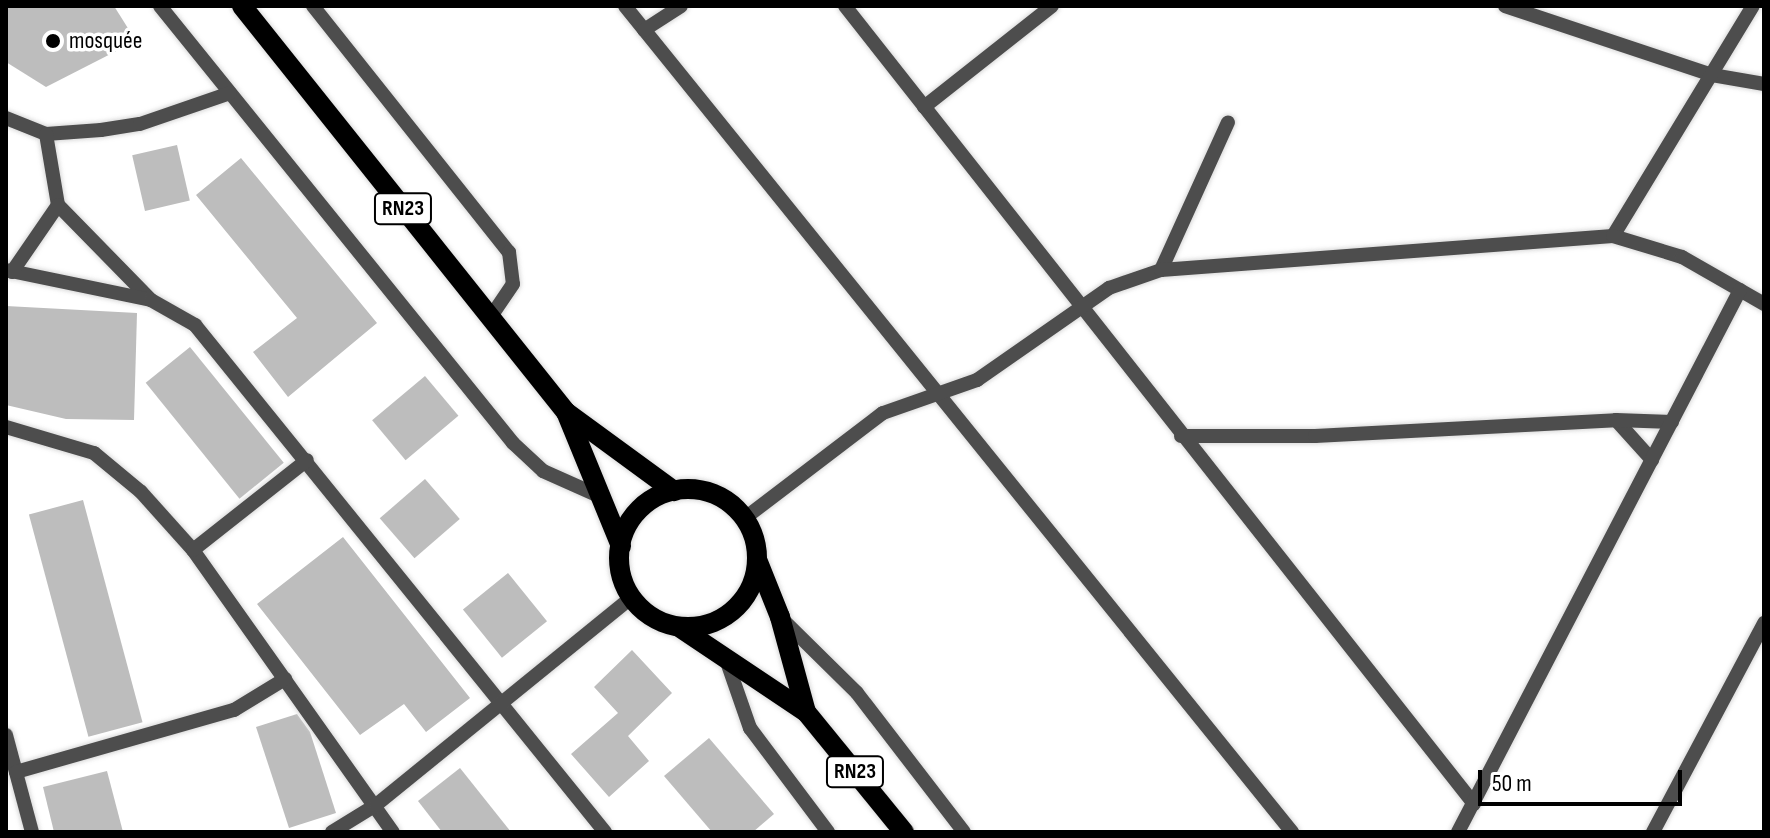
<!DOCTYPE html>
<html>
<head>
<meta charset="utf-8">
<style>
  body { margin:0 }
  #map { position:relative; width:1770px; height:838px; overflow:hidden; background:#fff; font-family:"Sofia Sans Condensed",sans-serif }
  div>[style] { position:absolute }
  .building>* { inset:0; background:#bdbdbd; transform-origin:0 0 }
  .roads { filter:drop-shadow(0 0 2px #dbdbdb) drop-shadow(0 0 2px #dbdbdb) }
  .minor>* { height:14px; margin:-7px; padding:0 7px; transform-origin:7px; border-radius:7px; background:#4d4d4d }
  .major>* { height:20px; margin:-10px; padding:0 10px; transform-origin:10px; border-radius:10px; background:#000 }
  .major>.ring { margin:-10px; padding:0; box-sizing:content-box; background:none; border:20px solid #000; border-radius:50% }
  .dots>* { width:22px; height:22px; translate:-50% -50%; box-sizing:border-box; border:4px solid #fff; border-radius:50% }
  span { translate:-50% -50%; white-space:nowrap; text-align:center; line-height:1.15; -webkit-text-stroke:7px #fff; paint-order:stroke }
  .shield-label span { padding:2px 6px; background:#fff; border:2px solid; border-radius:6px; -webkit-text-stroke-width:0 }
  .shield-label { font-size:22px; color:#000; font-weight:700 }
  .poi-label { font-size:24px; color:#000 }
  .left { translate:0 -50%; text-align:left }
  .frame { position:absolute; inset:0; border:8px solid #000; pointer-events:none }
  .scale { position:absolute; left:1478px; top:770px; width:204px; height:36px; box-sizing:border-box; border:4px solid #000; border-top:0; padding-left:10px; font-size:24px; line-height:28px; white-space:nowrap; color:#000; -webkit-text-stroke:6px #fff; paint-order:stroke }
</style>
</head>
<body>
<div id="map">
  <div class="building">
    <i style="clip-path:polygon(6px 6px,114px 6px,136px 41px,46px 87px,6px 62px)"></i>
    <i style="left:177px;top:145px;width:57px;height:46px;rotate:77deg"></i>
    <i style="clip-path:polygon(241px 158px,377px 323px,288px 397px,253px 352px,297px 318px,196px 195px)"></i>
    <i style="clip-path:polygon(6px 306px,137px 313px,134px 420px,66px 419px,6px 405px)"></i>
    <i style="left:190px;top:347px;width:149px;height:57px;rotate:51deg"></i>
    <i style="left:425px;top:376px;width:52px;height:69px;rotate:50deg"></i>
    <i style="left:425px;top:479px;width:53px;height:60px;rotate:49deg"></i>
    <i style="left:83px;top:500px;width:230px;height:56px;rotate:75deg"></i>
    <i style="clip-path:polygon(343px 537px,470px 698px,426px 732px,404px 704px,360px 735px,257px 604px)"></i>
    <i style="left:508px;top:573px;width:62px;height:58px;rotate:51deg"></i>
    <i style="clip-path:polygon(632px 650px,672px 693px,628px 736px,649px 761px,609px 797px,571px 754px,618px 713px,594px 687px)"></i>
    <i style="clip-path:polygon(297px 714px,310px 732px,336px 813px,289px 828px,256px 727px)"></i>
    <i style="clip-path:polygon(709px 738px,774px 814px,753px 832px,712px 832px,664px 776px)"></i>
    <i style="clip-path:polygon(460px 768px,511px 832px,442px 832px,418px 801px)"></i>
    <i style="clip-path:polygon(107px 771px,123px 832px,54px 832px,43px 787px)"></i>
  </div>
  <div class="roads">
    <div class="minor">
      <i style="left:160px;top:6px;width:562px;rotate:51.07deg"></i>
      <i style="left:513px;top:443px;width:41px;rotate:43deg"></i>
      <i style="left:543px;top:471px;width:59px;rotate:24deg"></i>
      <i style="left:313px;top:6px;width:315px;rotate:51.5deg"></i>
      <i style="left:509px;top:252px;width:32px;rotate:83deg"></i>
      <i style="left:513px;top:284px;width:41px;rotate:124.1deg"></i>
      <i style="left:625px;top:6px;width:1062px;rotate:51.08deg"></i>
      <i style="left:845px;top:6px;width:1016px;rotate:51.75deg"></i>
      <i style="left:1505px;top:6px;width:218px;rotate:18.4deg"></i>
      <i style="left:1712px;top:75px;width:53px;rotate:9.8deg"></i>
      <i style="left:644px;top:30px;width:44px;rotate:-33deg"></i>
      <i style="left:924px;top:107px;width:163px;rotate:-38.3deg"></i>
      <i style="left:6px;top:118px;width:43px;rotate:21.8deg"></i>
      <i style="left:46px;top:134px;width:55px;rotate:-4.2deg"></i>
      <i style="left:101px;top:130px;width:39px;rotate:-9deg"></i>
      <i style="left:140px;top:124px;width:95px;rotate:-19deg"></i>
      <i style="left:46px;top:134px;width:72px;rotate:80.4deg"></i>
      <i style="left:58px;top:205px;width:133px;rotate:45.6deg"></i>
      <i style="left:1613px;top:236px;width:269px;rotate:-58.7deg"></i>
      <i style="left:6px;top:270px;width:148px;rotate:11.7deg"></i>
      <i style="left:151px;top:300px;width:51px;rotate:29.6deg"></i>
      <i style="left:195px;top:325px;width:652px;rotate:51.04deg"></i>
      <i style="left:1161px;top:270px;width:162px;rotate:-65.6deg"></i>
      <i style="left:12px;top:272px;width:81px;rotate:-55.5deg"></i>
      <i style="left:1616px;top:420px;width:54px;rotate:48deg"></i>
      <i style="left:6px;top:427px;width:92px;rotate:16.5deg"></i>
      <i style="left:94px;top:453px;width:61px;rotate:39.7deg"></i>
      <i style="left:141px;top:492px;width:78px;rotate:48.1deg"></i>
      <i style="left:193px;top:550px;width:346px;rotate:54.7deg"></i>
      <i style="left:1181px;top:436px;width:134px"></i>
      <i style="left:1315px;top:436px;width:301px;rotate:-3deg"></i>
      <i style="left:1616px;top:420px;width:56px;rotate:2deg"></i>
      <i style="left:745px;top:518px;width:173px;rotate:-37.3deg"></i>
      <i style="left:883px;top:413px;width:100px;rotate:-19.3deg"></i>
      <i style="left:977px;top:380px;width:161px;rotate:-34.9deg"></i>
      <i style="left:1109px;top:288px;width:55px;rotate:-19.1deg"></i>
      <i style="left:1161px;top:270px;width:453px;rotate:-4.3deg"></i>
      <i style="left:1613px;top:236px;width:72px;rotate:16.9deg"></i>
      <i style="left:1682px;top:257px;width:95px;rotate:29.8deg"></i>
      <i style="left:193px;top:550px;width:145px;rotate:-38.3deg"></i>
      <i style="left:780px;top:617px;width:108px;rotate:44.6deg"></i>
      <i style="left:857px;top:693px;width:175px;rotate:52.4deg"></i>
      <i style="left:727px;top:662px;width:70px;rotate:70.8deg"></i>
      <i style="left:750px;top:728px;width:130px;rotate:53.1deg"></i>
      <i style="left:6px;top:735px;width:100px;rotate:75deg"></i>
      <i style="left:16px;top:772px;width:227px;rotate:-15.9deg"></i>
      <i style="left:234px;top:710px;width:60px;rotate:-31.3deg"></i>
      <i style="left:332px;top:832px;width:52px;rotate:-31.5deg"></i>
      <i style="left:376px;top:805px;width:328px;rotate:-39.1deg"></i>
      <i style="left:1458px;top:832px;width:611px;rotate:-62.51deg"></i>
      <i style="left:1653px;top:832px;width:237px;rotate:-62deg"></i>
    </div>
    <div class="major">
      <i style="left:242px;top:6px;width:519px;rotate:51.41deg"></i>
      <i style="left:566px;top:412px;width:134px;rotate:36.2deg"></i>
      <i style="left:566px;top:412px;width:145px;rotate:67.7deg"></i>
      <i class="ring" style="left:619px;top:489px;width:118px;height:118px"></i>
      <i style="left:758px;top:562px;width:59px;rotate:68.2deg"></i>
      <i style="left:780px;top:617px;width:98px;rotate:74.7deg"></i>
      <i style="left:679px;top:627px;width:153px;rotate:33.8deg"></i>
      <i style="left:806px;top:712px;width:155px;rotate:50.8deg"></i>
    </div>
  </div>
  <div class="dots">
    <i style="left:53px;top:41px;background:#000"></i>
  </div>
  <div class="shield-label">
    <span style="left:403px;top:209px">RN23</span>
    <span style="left:855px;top:772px">RN23</span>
  </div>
  <div class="poi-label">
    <span class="left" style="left:69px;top:41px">mosquée</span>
  </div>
  <div class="frame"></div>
  <div class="scale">50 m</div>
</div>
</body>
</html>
